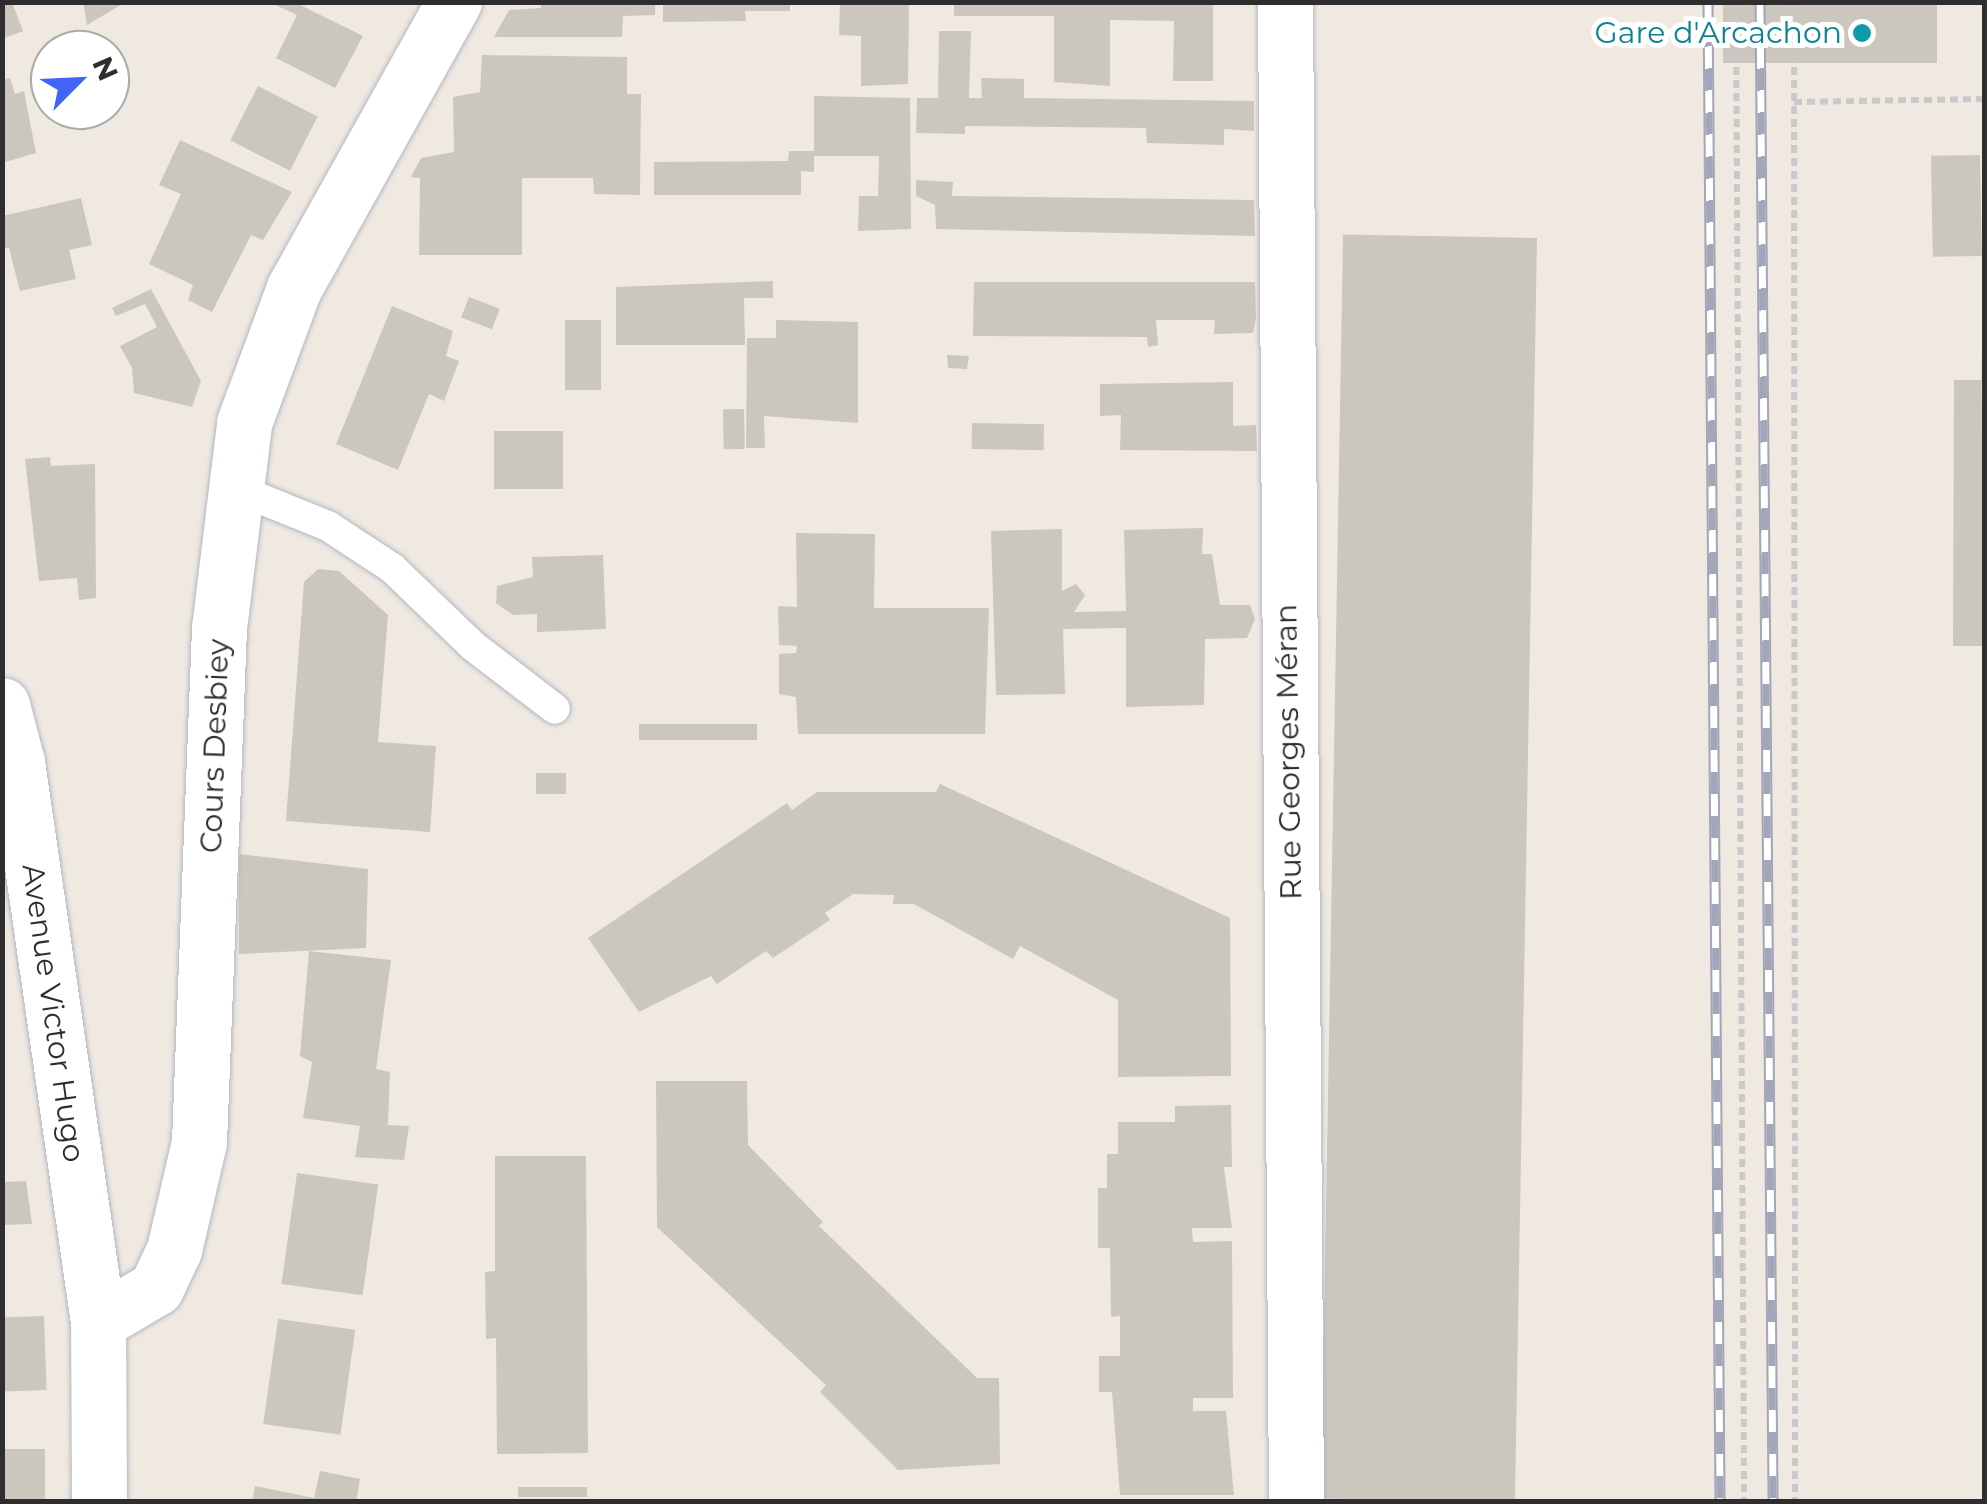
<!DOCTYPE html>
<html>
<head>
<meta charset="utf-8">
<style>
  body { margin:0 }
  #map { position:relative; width:1987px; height:1504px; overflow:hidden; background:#efe9e1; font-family:Montserrat,sans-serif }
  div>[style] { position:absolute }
  .building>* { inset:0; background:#cbc7bf; transform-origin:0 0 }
  .path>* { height:6px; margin-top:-3px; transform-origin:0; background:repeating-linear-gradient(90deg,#c9c9c9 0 8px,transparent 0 13px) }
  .roads { filter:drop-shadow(0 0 2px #b4b7c1) drop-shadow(0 0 2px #b4b7c1) }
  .lane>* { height:30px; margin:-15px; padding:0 15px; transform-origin:15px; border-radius:15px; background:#fff }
  .street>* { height:55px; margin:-27.5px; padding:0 27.5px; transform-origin:27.5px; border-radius:27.5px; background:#fff }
  .secondary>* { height:55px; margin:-27.5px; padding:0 27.5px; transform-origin:27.5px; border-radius:27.5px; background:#fff }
  .rail>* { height:11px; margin-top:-5.5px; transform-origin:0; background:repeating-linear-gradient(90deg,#fff 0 22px,#a3a6b8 0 44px); box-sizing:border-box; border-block:2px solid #a3a6b8 }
  .dots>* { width:28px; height:28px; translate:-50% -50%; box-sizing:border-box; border:5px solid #fff; border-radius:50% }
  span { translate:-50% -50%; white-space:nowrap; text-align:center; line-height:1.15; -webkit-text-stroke:10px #fff; paint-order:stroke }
  .culture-label { font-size:30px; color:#0d838f }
  .right { translate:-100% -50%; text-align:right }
  .street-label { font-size:30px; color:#2e2e2e }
  .frame { position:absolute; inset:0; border:5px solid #2e2e2e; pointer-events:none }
  .north { position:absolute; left:30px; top:30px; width:100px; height:100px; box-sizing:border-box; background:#fff; border:2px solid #ababab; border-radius:50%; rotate:66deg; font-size:28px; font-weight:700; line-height:40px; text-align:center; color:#2e2e2e }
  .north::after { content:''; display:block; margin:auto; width:35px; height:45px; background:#4264fb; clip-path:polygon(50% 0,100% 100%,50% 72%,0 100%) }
</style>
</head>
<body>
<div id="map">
  <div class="building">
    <i style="clip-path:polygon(2px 2px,12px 2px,23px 31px,2px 39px)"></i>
    <i style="clip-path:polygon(83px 2px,126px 2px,87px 25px)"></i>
    <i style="clip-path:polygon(269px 2px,294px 2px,363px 36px,335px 88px,276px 58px,297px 15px)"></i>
    <i style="clip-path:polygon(541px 2px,655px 2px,655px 15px,623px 16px,622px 37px,494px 37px,509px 10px,541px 8px)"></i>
    <i style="clip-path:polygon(663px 2px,790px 2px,790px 11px,745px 11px,746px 21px,663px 22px)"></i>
    <i style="clip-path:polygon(840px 2px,909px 2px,908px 84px,861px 86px,861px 36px,839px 35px)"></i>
    <i style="clip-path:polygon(954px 2px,1213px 2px,1213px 81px,1173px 81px,1174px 21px,1110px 20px,1110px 86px,1054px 82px,1054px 16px,954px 16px)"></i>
    <i style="left:1723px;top:2px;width:214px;height:61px"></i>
    <i style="clip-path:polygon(939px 31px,971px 31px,969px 98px,982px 98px,981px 78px,1024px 79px,1024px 98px,1254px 101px,1254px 131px,1224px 129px,1224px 145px,1147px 143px,1146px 128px,965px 126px,965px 134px,916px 133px,917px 98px,938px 98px)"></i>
    <i style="clip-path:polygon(482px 55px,627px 57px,627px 94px,641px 94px,640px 195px,594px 194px,593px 178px,522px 178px,522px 255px,419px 255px,420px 178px,411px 177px,421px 158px,454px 152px,453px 97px,480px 92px)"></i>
    <i style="clip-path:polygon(10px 78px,15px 94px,24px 91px,36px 153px,2px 163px,2px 80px)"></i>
    <i style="left:258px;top:86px;width:67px;height:61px;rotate:27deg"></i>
    <i style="clip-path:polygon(814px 96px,910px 98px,911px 229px,858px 231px,859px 196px,878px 196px,879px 156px,814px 156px,814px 172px,801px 171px,801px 195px,654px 195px,654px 162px,788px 161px,789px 151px,814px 151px)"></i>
    <i style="clip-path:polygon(180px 140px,292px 192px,263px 240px,251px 235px,212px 312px,188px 300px,193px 285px,149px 264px,181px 194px,159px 185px)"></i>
    <i style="left:1980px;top:155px;width:101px;height:49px;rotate:89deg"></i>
    <i style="clip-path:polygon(916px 180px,953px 182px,952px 196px,1254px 200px,1255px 236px,936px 229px,935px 205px,916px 196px)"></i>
    <i style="clip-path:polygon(81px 198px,92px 245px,69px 250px,76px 279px,20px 291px,9px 248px,2px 249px,2px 216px)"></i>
    <i style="left:1537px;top:238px;width:1264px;height:194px;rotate:91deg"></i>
    <i style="clip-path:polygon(773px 281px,773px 298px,744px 298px,745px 345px,616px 345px,616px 287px)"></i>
    <i style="clip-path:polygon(974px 282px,1255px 282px,1256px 318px,1253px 333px,1214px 334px,1215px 320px,1156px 320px,1158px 345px,1148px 347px,1147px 337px,973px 336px)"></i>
    <i style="clip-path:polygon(151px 289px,201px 381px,192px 407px,134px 393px,132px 368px,120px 346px,157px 327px,145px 304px,116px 316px,112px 308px)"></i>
    <i style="left:469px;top:297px;width:33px;height:22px;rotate:21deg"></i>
    <i style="clip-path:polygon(392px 306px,453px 331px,446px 356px,459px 361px,444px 401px,429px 394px,398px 470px,336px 444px)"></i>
    <i style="left:565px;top:320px;width:36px;height:70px"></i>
    <i style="clip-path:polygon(776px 320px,858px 322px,858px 423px,764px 416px,765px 448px,746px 448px,747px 338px,776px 338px)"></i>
    <i style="clip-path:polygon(1981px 334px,1984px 646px,1953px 646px,1954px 380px,1981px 380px)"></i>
    <i style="clip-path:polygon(947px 355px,969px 356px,967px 369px,948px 368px)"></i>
    <i style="clip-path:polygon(1233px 382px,1233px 426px,1256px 425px,1257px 451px,1120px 450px,1121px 415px,1100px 416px,1100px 384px)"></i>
    <i style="left:744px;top:409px;width:40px;height:21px;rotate:89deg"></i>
    <i style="left:972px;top:423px;width:72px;height:26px;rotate:1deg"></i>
    <i style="left:494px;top:431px;width:69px;height:58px"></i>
    <i style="clip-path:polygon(50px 457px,51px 466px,95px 464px,96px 598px,79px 600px,77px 578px,39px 581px,25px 459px)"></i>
    <i style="clip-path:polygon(1203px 528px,1202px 554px,1212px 554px,1220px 605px,1250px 605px,1255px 619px,1247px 638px,1205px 639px,1204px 705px,1126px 707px,1126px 628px,1063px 629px,1065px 694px,996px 695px,991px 531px,1062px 529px,1062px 591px,1076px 584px,1085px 595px,1074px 612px,1126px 611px,1124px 530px)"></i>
    <i style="clip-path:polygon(796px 533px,875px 534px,874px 608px,989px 608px,985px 734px,798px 734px,796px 697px,779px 694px,779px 654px,796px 653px,797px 646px,779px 645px,778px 606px,797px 607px)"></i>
    <i style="clip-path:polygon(603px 555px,606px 629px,537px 632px,537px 614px,513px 615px,496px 603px,497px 586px,533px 577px,532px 557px)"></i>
    <i style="clip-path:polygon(318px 569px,339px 571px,388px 615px,378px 742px,436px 746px,430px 832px,286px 821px,304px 582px)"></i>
    <i style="left:757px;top:724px;width:16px;height:118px;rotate:90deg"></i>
    <i style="left:536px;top:773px;width:30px;height:21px"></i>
    <i style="clip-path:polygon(940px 784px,1230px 918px,1231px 1076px,1118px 1077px,1118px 1000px,1020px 946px,1013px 959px,914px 904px,893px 904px,894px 895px,853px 894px,825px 913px,830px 920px,773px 958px,766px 951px,717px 984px,711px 976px,639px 1012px,588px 938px,787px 803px,792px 810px,817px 792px,936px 792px)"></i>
    <i style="clip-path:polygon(239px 854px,368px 869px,366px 948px,239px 954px)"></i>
    <i style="clip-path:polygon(309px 951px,391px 960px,376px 1069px,390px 1072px,388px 1125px,409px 1126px,404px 1160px,355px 1157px,360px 1126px,303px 1118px,312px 1062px,300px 1056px)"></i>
    <i style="clip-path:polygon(656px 1081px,747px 1081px,748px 1145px,823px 1222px,819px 1226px,977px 1378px,999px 1378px,1000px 1464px,898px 1470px,820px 1392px,826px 1385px,657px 1227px)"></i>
    <i style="clip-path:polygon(1231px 1105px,1232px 1167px,1224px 1167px,1232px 1228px,1192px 1228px,1193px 1242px,1232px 1241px,1233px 1398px,1193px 1398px,1193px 1411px,1226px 1411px,1234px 1495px,1120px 1495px,1112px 1392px,1099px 1392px,1099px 1356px,1120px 1356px,1120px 1316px,1111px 1317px,1110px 1248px,1098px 1248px,1098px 1188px,1107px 1188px,1107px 1154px,1118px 1154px,1118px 1122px,1175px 1122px,1175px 1106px)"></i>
    <i style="clip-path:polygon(495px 1156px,586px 1156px,588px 1453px,497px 1454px,496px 1338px,486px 1339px,485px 1272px,495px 1271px)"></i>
    <i style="left:297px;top:1173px;width:82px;height:112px;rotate:8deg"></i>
    <i style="clip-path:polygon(26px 1181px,32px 1224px,2px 1225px,2px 1182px)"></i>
    <i style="left:44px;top:1316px;width:74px;height:42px;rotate:88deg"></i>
    <i style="left:278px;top:1319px;width:78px;height:106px;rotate:8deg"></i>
    <i style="left:2px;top:1449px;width:43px;height:53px"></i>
    <i style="clip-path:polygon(320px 1471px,360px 1479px,356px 1502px,252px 1502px,255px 1486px,314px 1498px)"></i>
    <i style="left:518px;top:1487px;width:69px;height:10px"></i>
  </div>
  <div class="path">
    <i style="left:1736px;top:2px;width:1500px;rotate:89.69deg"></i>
    <i style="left:1794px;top:2px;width:1500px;rotate:89.96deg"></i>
    <i style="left:1794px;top:102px;width:190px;rotate:-0.9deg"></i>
  </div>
  <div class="roads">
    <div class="lane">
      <i style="left:234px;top:488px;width:101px;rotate:22deg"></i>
      <i style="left:328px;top:526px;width:77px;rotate:33.3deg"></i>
      <i style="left:392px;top:568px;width:112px;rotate:43.9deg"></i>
      <i style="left:473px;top:646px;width:103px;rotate:37.5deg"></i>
    </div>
    <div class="street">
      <i style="left:1285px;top:2px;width:1500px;rotate:89.58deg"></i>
    </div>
    <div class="secondary">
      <i style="left:2px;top:705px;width:59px;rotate:75.3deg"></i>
      <i style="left:17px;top:762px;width:566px;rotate:81.77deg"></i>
      <i style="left:99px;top:1502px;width:180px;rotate:-90.3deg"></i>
      <i style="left:98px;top:1322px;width:67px;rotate:-30.4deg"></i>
      <i style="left:156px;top:1288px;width:42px;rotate:-64.7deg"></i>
      <i style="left:174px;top:1250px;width:111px;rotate:-77deg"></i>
      <i style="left:199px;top:1142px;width:514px;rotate:-87.77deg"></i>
      <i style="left:219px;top:628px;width:207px;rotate:-83deg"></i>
      <i style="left:244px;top:423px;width:144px;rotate:-69.7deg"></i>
      <i style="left:294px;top:288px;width:328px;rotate:-60.8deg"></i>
    </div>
  </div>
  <div class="rail">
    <i style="left:1708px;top:2px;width:1500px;rotate:89.54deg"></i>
    <i style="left:1760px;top:2px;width:1500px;rotate:89.5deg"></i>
  </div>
  <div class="dots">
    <i style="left:1862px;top:33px;background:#0f9aa8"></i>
  </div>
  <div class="culture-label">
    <span class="right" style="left:1842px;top:33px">Gare d'Arcachon</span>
  </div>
  <div class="street-label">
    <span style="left:215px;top:746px;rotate:-88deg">Cours Desbiey</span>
    <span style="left:1289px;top:752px;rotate:-91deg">Rue Georges Méran</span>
    <span style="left:53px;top:1013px;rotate:82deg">Avenue Victor Hugo</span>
  </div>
  <div class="frame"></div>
  <div class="north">N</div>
</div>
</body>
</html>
